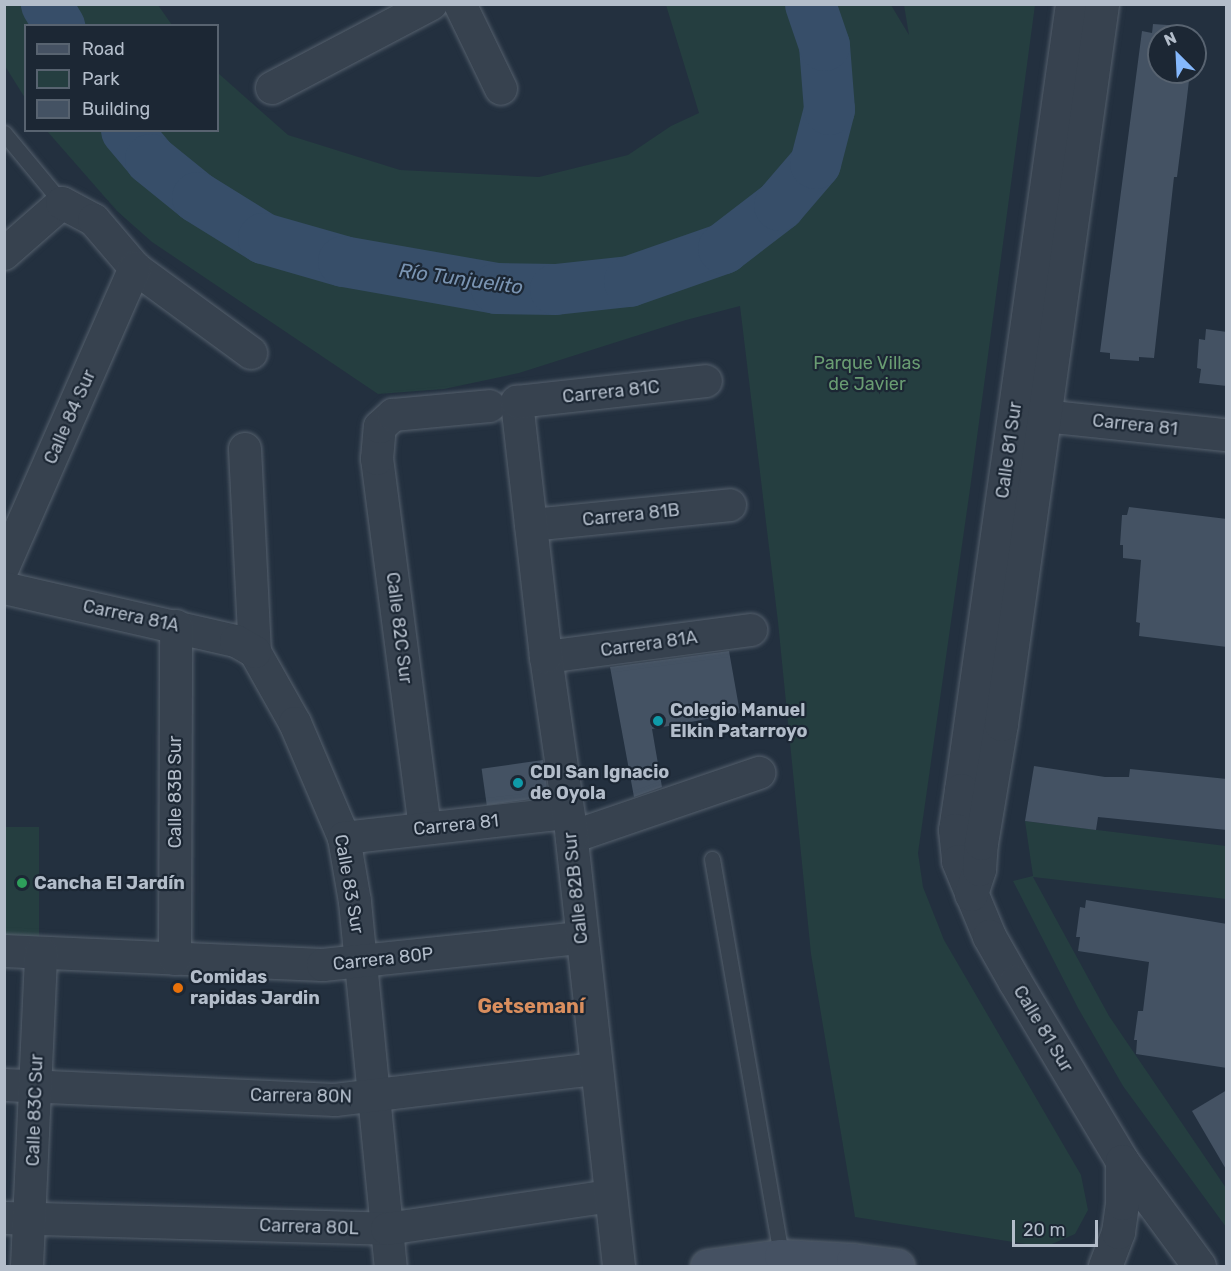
<!DOCTYPE html>
<html>
<head>
<meta charset="utf-8">
<style>
  body { margin:0 }
  #map { position:relative; width:1231px; height:1271px; overflow:hidden; background:#23303f; font-family:Rubik,sans-serif }
  div>[style] { position:absolute }
  .green>* { inset:0; background:#253e40; transform-origin:0 0 }
  .river>* { height:51px; margin:-25.5px; padding:0 25.5px; transform-origin:25.5px; border-radius:25.5px; background:#374e69 }
  .building>* { inset:0; background:#445263; transform-origin:0 0 }
  .roads { filter:drop-shadow(0 0 2px #55606d) drop-shadow(0 0 2px #55606d) }
  .service>* { height:15px; margin:-7.5px; padding:0 7.5px; transform-origin:7.5px; border-radius:7.5px; background:#37424f }
  .minor>* { height:32px; margin:-16px; padding:0 16px; transform-origin:16px; border-radius:16px; background:#37424f }
  .tertiary>* { height:33px; margin:-16.5px; padding:0 16.5px; transform-origin:16.5px; border-radius:16.5px; background:#37424f }
  .secondary>* { height:33px; margin:-16.5px; padding:0 16.5px; transform-origin:16.5px; border-radius:16.5px; background:#455162 }
  .dots>* { width:16px; height:16px; translate:-50% -50%; box-sizing:border-box; border:3px solid #1c2734; border-radius:50% }
  span { translate:-50% -50%; white-space:nowrap; text-align:center; line-height:1.15; -webkit-text-stroke:4.5px #1c2734; paint-order:stroke }
  .park-label { font-size:18px; color:#699c72 }
  .street-label { font-size:18px; color:#b3bdca }
  .poi-label { font-size:18px; color:#b3bdca; font-weight:700 }
  .left { translate:0 -50%; text-align:left }
  .water-label { font-size:20px; color:#7a94b2; font-style:italic }
  .neighbourhood-label { font-size:20px; color:#d98e5e; font-weight:700 }
  .frame { position:absolute; inset:0; border:6px solid #b3bdca; pointer-events:none }
  .legend { position:absolute; left:24px; top:24px; width:195px; height:108px; box-sizing:border-box; background:#1c2734; border:2px solid #586370; margin:0; padding:8px 10px; list-style:none; font-size:18px; color:#b3bdca }
  .legend li { display:flex; align-items:center; gap:12px; height:30px }
  .legend b { width:30px; border:2px solid #586370 }
  .north { position:absolute; left:1147px; top:24px; width:60px; height:60px; box-sizing:border-box; background:#1c2734; border:2px solid #586370; border-radius:50%; rotate:336deg; font-size:16px; font-weight:700; line-height:24px; text-align:center; color:#b3bdca }
  .north::after { content:''; display:block; margin:auto; width:21px; height:27px; background:#85b8fc; clip-path:polygon(50% 0,100% 100%,50% 72%,0 100%) }
  .scale { position:absolute; left:1012px; top:1220px; width:86px; height:27px; box-sizing:border-box; border:3px solid #b3bdca; border-top:0; padding-left:8px; font-size:18px; line-height:21px; white-space:nowrap; color:#b3bdca; -webkit-text-stroke:4px #1c2734; paint-order:stroke }
</style>
</head>
<body>
<div id="map">
  <div class="green">
    <i style="clip-path:polygon(4px 5px,158px 5px,172px 25px,26px 26px,25px 98px,5px 66px)"></i>
    <i style="clip-path:polygon(666px 5px,891px 5px,909px 35px,904px 5px,1035px 5px,971px 482px,918px 853px,923px 887px,944px 940px,1081px 1175px,1088px 1210px,1075px 1234px,1045px 1247px,855px 1217px,811px 954px,778px 622px,740px 306px,686px 320px,519px 373px,444px 389px,378px 394px,152px 242px,117px 211px,47px 131px,218px 130px,218px 73px,288px 135px,400px 170px,539px 177px,628px 155px,671px 126px,699px 113px)"></i>
    <i style="clip-path:polygon(1025px 821px,1226px 846px,1226px 899px,1033px 877px,1109px 1016px,1226px 1188px,1226px 1227px,1123px 1086px,1078px 1008px,1013px 881px,1033px 876px)"></i>
    <i style="left:5px;top:827px;width:34px;height:111px"></i>
  </div>
  <div class="river">
    <i style="left:46px;top:4px;width:26px;rotate:59deg"></i>
    <i style="left:126px;top:130px;width:38px;rotate:50deg"></i>
    <i style="left:150px;top:159px;width:60px;rotate:39deg"></i>
    <i style="left:197px;top:197px;width:78px;rotate:31.8deg"></i>
    <i style="left:263px;top:238px;width:83px;rotate:16deg"></i>
    <i style="left:343px;top:261px;width:155px;rotate:10deg"></i>
    <i style="left:496px;top:288px;width:59px;rotate:1deg"></i>
    <i style="left:555px;top:289px;width:74px;rotate:-6.2deg"></i>
    <i style="left:629px;top:281px;width:100px;rotate:-19.3deg"></i>
    <i style="left:723px;top:248px;width:71px;rotate:-37.5deg"></i>
    <i style="left:779px;top:205px;width:55px;rotate:-49.4deg"></i>
    <i style="left:815px;top:163px;width:56px;rotate:-75.5deg"></i>
    <i style="left:829px;top:109px;width:64px;rotate:-94.5deg"></i>
    <i style="left:824px;top:45px;width:43px;rotate:-108.9deg"></i>
  </div>
  <div class="building">
    <i style="clip-path:polygon(1153px 24px,1182px 26px,1182px 36px,1159px 36px,1159px 72px,1190px 72px,1186px 106px,1177px 177px,1174px 177px,1154px 358px,1139px 357px,1139px 361px,1110px 359px,1110px 353px,1100px 352px,1142px 31px,1152px 33px)"></i>
    <i style="clip-path:polygon(1206px 329px,1227px 332px,1227px 386px,1199px 383px,1201px 369px,1197px 368px,1199px 339px,1205px 340px)"></i>
    <i style="clip-path:polygon(1129px 507px,1227px 519px,1227px 647px,1139px 636px,1140px 623px,1136px 622px,1141px 560px,1123px 558px,1123px 545px,1120px 545px,1122px 515px,1127px 515px)"></i>
    <i style="clip-path:polygon(729px 651px,740px 713px,652px 729px,662px 787px,634px 797px,610px 667px)"></i>
    <i style="left:543px;top:760px;width:37px;height:62px;rotate:82deg"></i>
    <i style="clip-path:polygon(1034px 766px,1105px 777px,1129px 777px,1130px 769px,1227px 779px,1227px 830px,1098px 817px,1096px 830px,1025px 821px)"></i>
    <i style="clip-path:polygon(1086px 900px,1227px 924px,1227px 1068px,1136px 1054px,1137px 1040px,1134px 1040px,1138px 1011px,1143px 1011px,1149px 962px,1078px 951px,1080px 937px,1076px 937px,1080px 907px,1085px 908px)"></i>
    <i style="clip-path:polygon(1227px 1090px,1227px 1171px,1192px 1111px)"></i>
  </div>
  <div class="roads">
    <div class="service">
      <i style="left:4px;top:133px;width:91px;rotate:50.4deg"></i>
      <i style="left:712px;top:859px;width:403px;rotate:80.1deg"></i>
    </div>
    <div class="minor">
      <i style="left:460px;top:4px;width:94px;rotate:64.2deg"></i>
      <i style="left:272px;top:88px;width:180px;rotate:-27.8deg"></i>
      <i style="left:4px;top:254px;width:77px;rotate:-41.3deg"></i>
      <i style="left:62px;top:203px;width:36px;rotate:28deg"></i>
      <i style="left:94px;top:220px;width:63px;rotate:49.5deg"></i>
      <i style="left:135px;top:268px;width:144px;rotate:36.2deg"></i>
      <i style="left:1044px;top:416px;width:183px;rotate:6deg"></i>
      <i style="left:245px;top:449px;width:203px;rotate:87.2deg"></i>
      <i style="left:255px;top:652px;width:81px;rotate:60.6deg"></i>
      <i style="left:295px;top:723px;width:125px;rotate:66.9deg"></i>
      <i style="left:344px;top:838px;width:65px;rotate:80.2deg"></i>
      <i style="left:355px;top:902px;width:366px;rotate:84.4deg"></i>
      <i style="left:531px;top:525px;width:200px;rotate:-5.7deg"></i>
      <i style="left:4px;top:566px;width:326px;rotate:-66.3deg"></i>
      <i style="left:4px;top:588px;width:238px;rotate:12.9deg"></i>
      <i style="left:236px;top:641px;width:22px;rotate:30deg"></i>
      <i style="left:546px;top:657px;width:207px;rotate:-7.5deg"></i>
      <i style="left:425px;top:828px;width:372px;rotate:-97.4deg"></i>
      <i style="left:377px;top:459px;width:32px;rotate:-85deg"></i>
      <i style="left:380px;top:427px;width:18px;rotate:-43deg"></i>
      <i style="left:393px;top:415px;width:97px;rotate:-5.3deg"></i>
      <i style="left:572px;top:837px;width:198px;rotate:-18.9deg"></i>
      <i style="left:344px;top:838px;width:225px;rotate:-6.4deg"></i>
      <i style="left:4px;top:951px;width:319px;rotate:2.5deg"></i>
      <i style="left:323px;top:965px;width:259px;rotate:-6deg"></i>
      <i style="left:175px;top:959px;width:333px;rotate:-89.8deg"></i>
      <i style="left:4px;top:1085px;width:331px;rotate:2.6deg"></i>
      <i style="left:335px;top:1100px;width:263px;rotate:-6.8deg"></i>
      <i style="left:4px;top:1218px;width:383px;rotate:1.6deg"></i>
      <i style="left:387px;top:1229px;width:225px;rotate:-8.4deg"></i>
      <i style="left:27px;top:1266px;width:313px;rotate:-87.4deg"></i>
      <i style="left:619px;top:1266px;width:432px;rotate:-96.3deg"></i>
      <i style="left:572px;top:837px;width:182px;rotate:-98.2deg"></i>
      <i style="left:546px;top:657px;width:257px;rotate:-96.5deg"></i>
      <i style="left:517px;top:402px;width:190px;rotate:-6.3deg"></i>
    </div>
    <div class="tertiary">
      <i style="left:1072px;top:4px;width:794px;rotate:98.04deg"></i>
      <i style="left:961px;top:790px;width:40px;rotate:98.5deg"></i>
      <i style="left:955px;top:830px;width:31px;rotate:84deg"></i>
      <i style="left:958px;top:861px;width:81px;rotate:67.5deg"></i>
      <i style="left:989px;top:936px;width:53px;rotate:60.5deg"></i>
      <i style="left:1015px;top:982px;width:209px;rotate:59.1deg"></i>
      <i style="left:1122px;top:1161px;width:130px;rotate:53.7deg"></i>
      <i style="left:971px;top:894px;width:26px;rotate:-72deg"></i>
      <i style="left:979px;top:869px;width:26px;rotate:-86deg"></i>
      <i style="left:981px;top:843px;width:121px;rotate:-80.5deg"></i>
      <i style="left:1001px;top:724px;width:727px;rotate:-82.01deg"></i>
      <i style="left:1105px;top:1266px;width:36px;rotate:-69deg"></i>
      <i style="left:1118px;top:1232px;width:29px;rotate:-82deg"></i>
      <i style="left:1122px;top:1203px;width:42px;rotate:-90deg"></i>
    </div>
    <div class="secondary">
      <i style="left:707px;top:1266px;width:75px;rotate:-7.7deg"></i>
      <i style="left:781px;top:1256px;width:72px;rotate:3.2deg"></i>
      <i style="left:853px;top:1260px;width:45px;rotate:7.6deg"></i>
    </div>
  </div>
  <div class="dots">
    <i style="left:658px;top:721px;background:#0f9aa8"></i>
    <i style="left:518px;top:783px;background:#0f9aa8"></i>
    <i style="left:22px;top:883px;background:#2e9e5b"></i>
    <i style="left:178px;top:988px;background:#e8710a"></i>
  </div>
  <div class="park-label">
    <span style="left:867px;top:374px">Parque Villas<br>de Javier</span>
  </div>
  <div class="street-label">
    <span style="left:611px;top:392px;rotate:-6deg">Carrera 81C</span>
    <span style="left:70px;top:417px;rotate:-66deg">Calle 84 Sur</span>
    <span style="left:1135px;top:425px;rotate:6deg">Carrera 81</span>
    <span style="left:1009px;top:450px;rotate:-82deg">Calle 81 Sur</span>
    <span style="left:631px;top:515px;rotate:-6deg">Carrera 81B</span>
    <span style="left:131px;top:616px;rotate:12deg">Carrera 81A</span>
    <span style="left:399px;top:628px;rotate:83deg">Calle 82C Sur</span>
    <span style="left:649px;top:644px;rotate:-8deg">Carrera 81A</span>
    <span style="left:175px;top:792px;rotate:-90deg">Calle 83B Sur</span>
    <span style="left:456px;top:825px;rotate:-6deg">Carrera 81</span>
    <span style="left:349px;top:884px;rotate:80deg">Calle 83 Sur</span>
    <span style="left:576px;top:888px;rotate:-96deg">Calle 82B Sur</span>
    <span style="left:383px;top:959px;rotate:-6deg">Carrera 80P</span>
    <span style="left:1043px;top:1029px;rotate:59deg">Calle 81 Sur</span>
    <span style="left:301px;top:1096px;rotate:1deg">Carrera 80N</span>
    <span style="left:35px;top:1110px;rotate:-88deg">Calle 83C Sur</span>
    <span style="left:309px;top:1227px;rotate:2deg">Carrera 80L</span>
  </div>
  <div class="poi-label">
    <span class="left" style="left:670px;top:721px">Colegio Manuel<br>Elkin Patarroyo</span>
    <span class="left" style="left:530px;top:783px">CDI San Ignacio<br>de Oyola</span>
    <span class="left" style="left:34px;top:883px">Cancha El Jardín</span>
    <span class="left" style="left:190px;top:988px">Comidas<br>rapidas Jardin</span>
  </div>
  <div class="water-label">
    <span style="left:461px;top:279px;rotate:8deg">Río Tunjuelito</span>
  </div>
  <div class="neighbourhood-label">
    <span style="left:531px;top:1006px">Getsemaní</span>
  </div>
  <div class="frame"></div>
  <ul class="legend">
  <li><b style="height:8px;background:#455162"></b>Road</li>
  <li><b style="height:16px;background:#253e40"></b>Park</li>
  <li><b style="height:16px;background:#445263"></b>Building</li>
  </ul>
  <div class="north">N</div>
  <div class="scale">20 m</div>
</div>
</body>
</html>
